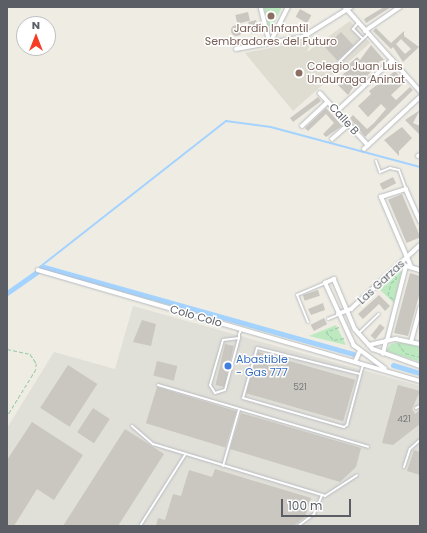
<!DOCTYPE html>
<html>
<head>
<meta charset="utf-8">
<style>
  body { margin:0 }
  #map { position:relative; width:427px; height:533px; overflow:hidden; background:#efede3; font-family:Poppins,sans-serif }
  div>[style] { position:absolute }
  .industrial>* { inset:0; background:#e0dfd8 }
  .education>* { inset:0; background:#dfdcd2 }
  .green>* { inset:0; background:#bee9c0 }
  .stream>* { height:1.5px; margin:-0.75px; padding:0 0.75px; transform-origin:0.75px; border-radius:0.75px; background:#a4d3ff }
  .canal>* { height:5px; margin:-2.5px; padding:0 2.5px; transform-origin:2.5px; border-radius:2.5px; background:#a4d3ff }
  .building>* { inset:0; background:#cac7c0; transform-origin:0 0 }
  .round { border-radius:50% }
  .path>* { height:1px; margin-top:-0.5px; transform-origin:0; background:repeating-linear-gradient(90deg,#96caa7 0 4px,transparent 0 6px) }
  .roads { filter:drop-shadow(0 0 1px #b8bbc1) drop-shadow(0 0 1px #b8bbc1) }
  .service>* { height:2px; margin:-1px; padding:0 1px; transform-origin:1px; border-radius:1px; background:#fff }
  .minor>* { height:3.5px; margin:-1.75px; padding:0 1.75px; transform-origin:1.75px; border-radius:1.75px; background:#fff }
  .dots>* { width:11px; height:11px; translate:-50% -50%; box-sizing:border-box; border:2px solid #fff; border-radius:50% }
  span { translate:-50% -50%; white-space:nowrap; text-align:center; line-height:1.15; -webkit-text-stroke:3px #fff; paint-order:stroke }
  .number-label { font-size:9px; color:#77797c }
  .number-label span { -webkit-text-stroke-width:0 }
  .education-label { font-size:11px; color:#785e54 }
  .left { translate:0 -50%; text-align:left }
  .street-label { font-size:11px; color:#5b5f65 }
  .shop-label { font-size:11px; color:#366cbe }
  .frame { position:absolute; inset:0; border:8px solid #5b5f65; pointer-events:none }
  .north { position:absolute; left:16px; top:16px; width:40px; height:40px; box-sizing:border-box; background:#fff; border:1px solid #bdbfc1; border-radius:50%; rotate:0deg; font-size:11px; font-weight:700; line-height:16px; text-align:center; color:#5b5f65 }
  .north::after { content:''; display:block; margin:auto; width:14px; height:18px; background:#f63d23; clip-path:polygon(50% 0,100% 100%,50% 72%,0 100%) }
  .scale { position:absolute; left:281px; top:499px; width:70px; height:18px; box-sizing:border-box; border:2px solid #5b5f65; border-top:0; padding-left:5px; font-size:12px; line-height:14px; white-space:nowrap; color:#5b5f65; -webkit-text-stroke:3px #fff; paint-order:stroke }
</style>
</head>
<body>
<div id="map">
  <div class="industrial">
    <i style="clip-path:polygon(133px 306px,420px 386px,420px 526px,7px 526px,7px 428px,54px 352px,115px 369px)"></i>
  </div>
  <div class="education">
    <i style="clip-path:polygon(350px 21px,370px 43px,293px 111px,245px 53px,301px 42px,313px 36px,307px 52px)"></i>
  </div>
  <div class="green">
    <i style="clip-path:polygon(264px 7px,282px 7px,272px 27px,268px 26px)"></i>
    <i style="clip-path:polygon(400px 270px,402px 270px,394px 303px,380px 290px)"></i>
    <i style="clip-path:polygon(336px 325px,346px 345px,309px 336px)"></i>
    <i style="clip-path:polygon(400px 342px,420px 347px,420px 362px,386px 351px,391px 344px)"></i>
  </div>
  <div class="stream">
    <i style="left:40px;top:267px;width:236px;rotate:-38.1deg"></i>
    <i style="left:226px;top:121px;width:45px;rotate:7.6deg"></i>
    <i style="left:271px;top:127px;width:154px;rotate:15deg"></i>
  </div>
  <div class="canal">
    <i style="left:7px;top:293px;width:45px;rotate:-35.1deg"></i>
    <i style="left:44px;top:267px;width:321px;rotate:15.7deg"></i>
    <i style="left:393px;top:365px;width:28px;rotate:17deg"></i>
  </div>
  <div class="building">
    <i style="clip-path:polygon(384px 7px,391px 7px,366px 23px,364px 19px)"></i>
    <i style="left:300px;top:9px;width:13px;height:9px;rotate:29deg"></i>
    <i style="left:248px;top:12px;width:9px;height:13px;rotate:77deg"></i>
    <i style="left:256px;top:20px;width:12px;height:8px;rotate:76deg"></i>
    <i class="round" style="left:230.5px;top:24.5px;width:11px;height:11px"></i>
    <i style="clip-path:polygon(evenodd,376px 28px,391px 43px,404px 31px,404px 36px,419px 47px,403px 62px,393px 47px,391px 49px,373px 31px,376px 28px,401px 39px,411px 49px,405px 54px,396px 44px,401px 39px)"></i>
    <i style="left:341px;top:32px;width:18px;height:22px;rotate:47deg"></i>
    <i style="clip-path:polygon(371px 45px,385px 61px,380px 61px,361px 83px,358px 80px,348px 95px,333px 80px,338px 79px,348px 70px,346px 67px,357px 57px,360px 60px)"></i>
    <i style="clip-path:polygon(395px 71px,405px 82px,391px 95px,396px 100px,410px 87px,413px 90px,365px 137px,350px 118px,353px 115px,367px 129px,374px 123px,386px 109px,381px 104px,368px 117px,358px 106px,371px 94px,369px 91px)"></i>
    <i style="left:318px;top:97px;width:5px;height:35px;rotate:53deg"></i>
    <i style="clip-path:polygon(326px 108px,342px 126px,326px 137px,323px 134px,334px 123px,326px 114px,308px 131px,305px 128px)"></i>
    <i style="clip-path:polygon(420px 110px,413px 123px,420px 126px,420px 135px,405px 120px)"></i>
    <i style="clip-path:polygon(402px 127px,412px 138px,399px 151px,399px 156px,384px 140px)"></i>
    <i style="left:393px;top:177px;width:7px;height:15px;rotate:63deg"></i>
    <i style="left:402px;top:194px;width:47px;height:15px;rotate:67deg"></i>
    <i style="clip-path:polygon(410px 273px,420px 276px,420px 292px,408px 336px,394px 333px)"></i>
    <i style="left:318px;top:290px;width:6px;height:16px;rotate:72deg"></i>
    <i style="clip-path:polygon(379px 295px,390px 306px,385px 311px,379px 304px,363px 319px,358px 314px)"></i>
    <i style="clip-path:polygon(323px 303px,325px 310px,311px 315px,308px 309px)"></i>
    <i style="left:324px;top:318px;width:7px;height:15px;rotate:63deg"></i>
    <i style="clip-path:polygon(142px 320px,156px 324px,151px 346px,133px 342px)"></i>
    <i style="left:380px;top:324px;width:6px;height:15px;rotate:39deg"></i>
    <i style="left:225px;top:344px;width:9px;height:42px;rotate:13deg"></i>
    <i style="left:258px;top:352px;width:101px;height:43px;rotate:16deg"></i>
    <i style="left:157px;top:361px;width:21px;height:15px;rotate:14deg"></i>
    <i style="left:68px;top:365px;width:35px;height:51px;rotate:33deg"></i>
    <i style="clip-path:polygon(398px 385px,420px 391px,412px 409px,415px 414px,420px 410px,420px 424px,393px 445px,382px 443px)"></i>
    <i style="left:157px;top:387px;width:83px;height:38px;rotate:17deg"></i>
    <i style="left:93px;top:408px;width:20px;height:29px;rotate:33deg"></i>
    <i style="clip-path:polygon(241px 413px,361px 448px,356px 467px,340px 482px,230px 449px)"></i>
    <i style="clip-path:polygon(32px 422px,83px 455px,54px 500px,37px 489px,14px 526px,7px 526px,7px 460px)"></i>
    <i style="clip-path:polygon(125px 429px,164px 454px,118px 526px,63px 526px)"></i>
    <i style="clip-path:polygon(414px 450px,420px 452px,420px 475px,407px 471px)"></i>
    <i style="clip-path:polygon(215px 469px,311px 498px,305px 517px,293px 526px,156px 526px,158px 518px,165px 520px,173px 494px,181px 496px,189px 470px,212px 477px)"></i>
  </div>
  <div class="path">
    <i style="left:393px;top:299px;width:6px;rotate:-141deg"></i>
    <i style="left:388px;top:295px;width:12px;rotate:-76deg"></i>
    <i style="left:391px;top:283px;width:8px;rotate:-40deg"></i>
    <i style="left:397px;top:278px;width:4px;rotate:-135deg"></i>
    <i style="left:339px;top:327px;width:14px;rotate:159deg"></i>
    <i style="left:326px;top:332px;width:11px;rotate:45deg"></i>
    <i style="left:334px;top:340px;width:11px;rotate:-10deg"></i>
    <i style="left:398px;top:343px;width:12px;rotate:55deg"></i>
    <i style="left:405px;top:353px;width:16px;rotate:15deg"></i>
    <i style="left:7px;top:349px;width:24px;rotate:12deg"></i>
    <i style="left:30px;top:354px;width:11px;rotate:56deg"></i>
    <i style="left:36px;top:363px;width:6px;rotate:90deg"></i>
    <i style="left:36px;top:369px;width:55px;rotate:121.7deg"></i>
  </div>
  <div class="roads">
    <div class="service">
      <i style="left:358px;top:23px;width:8px;rotate:130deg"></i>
      <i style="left:353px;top:29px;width:14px;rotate:45deg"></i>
      <i style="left:339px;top:62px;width:40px;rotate:-44deg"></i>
      <i style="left:376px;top:161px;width:12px;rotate:70deg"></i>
      <i style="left:380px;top:172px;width:11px;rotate:-22deg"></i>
      <i style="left:390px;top:168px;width:9px;rotate:13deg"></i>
      <i style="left:399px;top:170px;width:20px;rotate:70deg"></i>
      <i style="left:328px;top:319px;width:11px;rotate:-22deg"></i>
      <i style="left:308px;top:322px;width:29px;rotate:-112deg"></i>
      <i style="left:297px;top:295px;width:30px;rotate:-23deg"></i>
      <i style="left:358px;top:334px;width:29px;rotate:-44deg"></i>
      <i style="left:239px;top:338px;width:16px;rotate:173deg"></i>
      <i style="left:223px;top:340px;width:47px;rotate:106.1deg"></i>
      <i style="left:210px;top:385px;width:9px;rotate:58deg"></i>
      <i style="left:215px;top:393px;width:10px;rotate:-17deg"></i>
      <i style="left:225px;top:390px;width:54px;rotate:-74.9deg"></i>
      <i style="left:239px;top:338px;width:4px;rotate:-90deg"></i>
      <i style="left:239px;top:334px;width:4px;rotate:-63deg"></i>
      <i style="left:360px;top:374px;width:106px;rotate:-165.8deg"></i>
      <i style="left:257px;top:348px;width:52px;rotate:105.6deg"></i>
      <i style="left:243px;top:398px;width:105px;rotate:16deg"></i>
      <i style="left:344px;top:427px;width:4px;rotate:-34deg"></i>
      <i style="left:347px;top:425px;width:55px;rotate:-75.2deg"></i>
      <i style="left:361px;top:372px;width:7px;rotate:-74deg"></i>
      <i style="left:158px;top:385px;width:219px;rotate:16.4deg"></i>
      <i style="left:416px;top:408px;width:4px;rotate:-27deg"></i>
      <i style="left:132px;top:426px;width:28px;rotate:41deg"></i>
      <i style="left:153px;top:444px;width:180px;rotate:16.8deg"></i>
      <i style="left:325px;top:496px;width:38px;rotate:-33deg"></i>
      <i style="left:223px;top:466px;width:58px;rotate:-74.1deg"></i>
      <i style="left:404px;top:467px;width:19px;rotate:-72deg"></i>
      <i style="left:410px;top:449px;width:13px;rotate:-42deg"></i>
      <i style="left:140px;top:526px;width:84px;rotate:-57.6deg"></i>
      <i style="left:298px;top:526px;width:20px;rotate:-37deg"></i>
      <i style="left:314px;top:514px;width:21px;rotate:-67deg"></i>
    </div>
    <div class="minor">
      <i style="left:261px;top:7px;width:37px;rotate:76deg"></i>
      <i style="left:345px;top:7px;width:113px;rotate:48.2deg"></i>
      <i style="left:365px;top:31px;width:42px;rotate:-34.4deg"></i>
      <i style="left:270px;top:43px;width:40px;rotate:-63.4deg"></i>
      <i style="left:236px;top:49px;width:68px;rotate:-10.2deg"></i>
      <i style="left:303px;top:37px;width:57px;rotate:-32deg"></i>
      <i style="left:320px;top:93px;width:71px;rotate:47.3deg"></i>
      <i style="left:337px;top:111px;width:75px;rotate:-42.8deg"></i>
      <i style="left:302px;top:126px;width:35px;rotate:-43deg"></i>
      <i style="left:332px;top:139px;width:23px;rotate:-41deg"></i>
      <i style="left:364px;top:149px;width:76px;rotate:-42.9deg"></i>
      <i style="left:418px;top:156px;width:2px;rotate:-27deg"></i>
      <i style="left:400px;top:264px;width:21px;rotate:17deg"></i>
      <i style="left:411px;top:267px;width:76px;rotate:-113.2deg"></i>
      <i style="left:381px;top:197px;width:26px;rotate:-18deg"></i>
      <i style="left:406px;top:189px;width:35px;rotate:66deg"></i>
      <i style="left:38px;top:270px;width:398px;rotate:16.2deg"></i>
      <i style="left:338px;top:314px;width:14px;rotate:-21deg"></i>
      <i style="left:351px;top:309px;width:94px;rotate:-42.8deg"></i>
      <i style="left:387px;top:341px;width:77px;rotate:-75.8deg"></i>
      <i style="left:411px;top:342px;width:35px;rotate:-75deg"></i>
      <i style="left:369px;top:345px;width:28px;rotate:-13deg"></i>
      <i style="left:396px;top:339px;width:25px;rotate:12deg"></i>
      <i style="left:383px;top:354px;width:13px;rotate:-77deg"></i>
      <i style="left:355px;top:362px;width:12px;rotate:-66deg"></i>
      <i style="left:385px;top:369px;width:39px;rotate:-143deg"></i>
      <i style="left:354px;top:346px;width:69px;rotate:-114.7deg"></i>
      <i style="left:325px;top:283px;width:10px;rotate:-24deg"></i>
      <i style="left:334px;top:279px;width:54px;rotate:67.2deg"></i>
      <i style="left:355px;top:329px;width:27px;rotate:48deg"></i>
      <i style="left:373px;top:349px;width:50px;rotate:19.9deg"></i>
    </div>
  </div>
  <div class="dots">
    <i style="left:271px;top:16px;background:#8d6e63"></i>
    <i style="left:299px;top:73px;background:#8d6e63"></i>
    <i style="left:228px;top:366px;background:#3f7fe0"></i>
  </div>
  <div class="number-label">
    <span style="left:300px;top:387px">521</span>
    <span style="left:404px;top:419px">421</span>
  </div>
  <div class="education-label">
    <span style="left:271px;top:35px">Jardín Infantil<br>Sembradores del Futuro</span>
    <span class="left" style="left:307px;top:73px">Colegio Juan Luis<br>Undurraga Aninat</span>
  </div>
  <div class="street-label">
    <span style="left:344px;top:119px;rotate:48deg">Calle B</span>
    <span style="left:381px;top:282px;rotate:-43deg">Las Garzas</span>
    <span style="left:196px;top:316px;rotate:16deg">Colo Colo</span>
  </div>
  <div class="shop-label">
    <span class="left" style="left:236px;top:366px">Abastible<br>- Gas 777</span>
  </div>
  <div class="frame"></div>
  <div class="north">N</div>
  <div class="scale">100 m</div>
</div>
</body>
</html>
